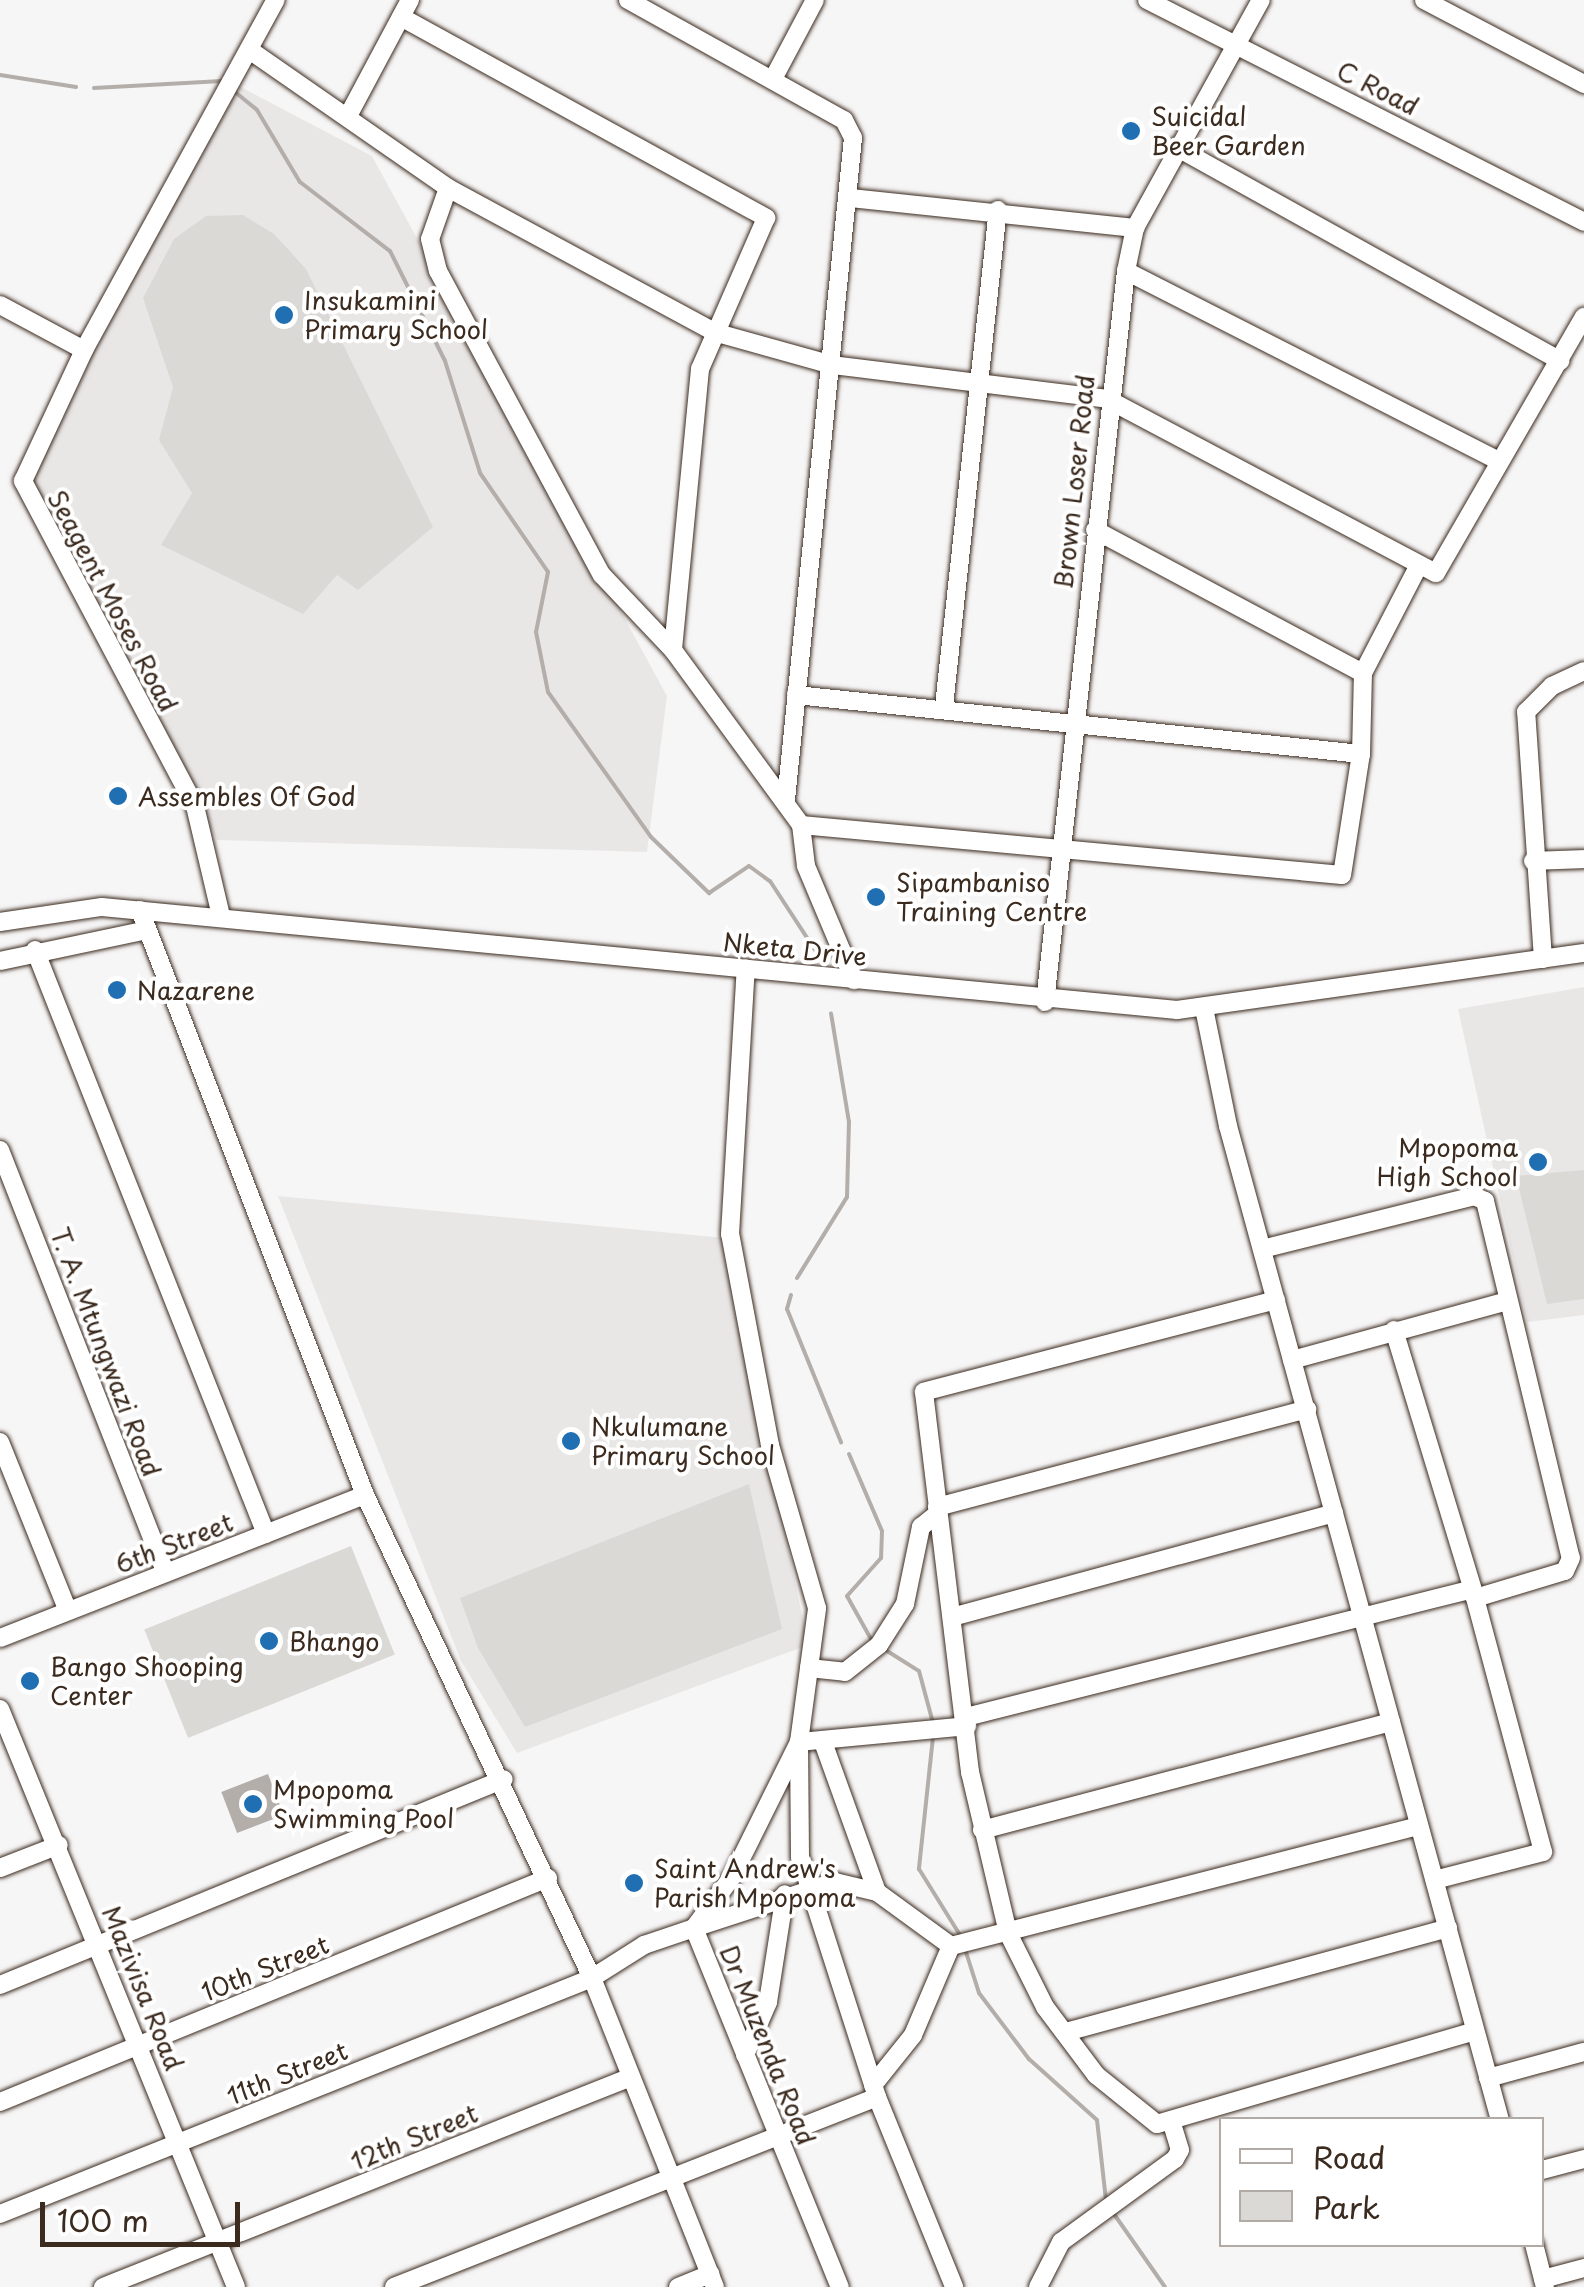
<!DOCTYPE html>
<html>
<head>
<meta charset="utf-8">
<style>
  body { margin:0 }
  #map { position:relative; width:1584px; height:2287px; overflow:hidden; background:#f7f6f6; font-family:"Playpen Sans",sans-serif }
  div>[style] { position:absolute }
  .built>* { inset:0; background:#e9e7e6 }
  .green>* { inset:0; background:#dbd9d6; transform-origin:0 0 }
  .water>* { inset:0; background:#b4aeaa; transform-origin:0 0 }
  .stream>* { height:4px; margin:-2px; padding:0 2px; transform-origin:2px; border-radius:2px; background:#b4aeaa }
  .roads { filter:drop-shadow(0 0 2px #3b2a1e) drop-shadow(0 0 2px #3b2a1e) }
  .minor>* { height:18px; margin:-9px; padding:0 9px; transform-origin:9px; border-radius:9px; background:#fff }
  .dots>* { width:28px; height:28px; translate:-50% -50%; box-sizing:border-box; border:5px solid #fff; border-radius:50% }
  span { translate:-50% -50%; white-space:nowrap; text-align:center; line-height:1.15; -webkit-text-stroke:8px #fff; paint-order:stroke }
  .street-label { font-size:25px; color:#3b2a1e }
  .poi-label { font-size:25px; color:#3b2a1e }
  .left { translate:0 -50%; text-align:left }
  .right { translate:-100% -50%; text-align:right }
  .legend { position:absolute; left:1219px; top:2117px; width:325px; height:130px; box-sizing:border-box; background:#fff; border:2px solid #b1aaa5; margin:0; padding:12px 18px; list-style:none; font-size:30px; color:#3b2a1e }
  .legend li { display:flex; align-items:center; gap:20px; height:50px }
  .legend b { width:50px; border:2px solid #b1aaa5 }
  .scale { position:absolute; left:40px; top:2202px; width:200px; height:45px; box-sizing:border-box; border:5px solid #3b2a1e; border-top:0; padding-left:12px; font-size:30px; line-height:35px; white-space:nowrap; color:#3b2a1e; -webkit-text-stroke:8px #fff; paint-order:stroke }
</style>
</head>
<body>
<div id="map">
  <div class="built">
    <i style="clip-path:polygon(235px 84px,372px 156px,667px 696px,647px 852px,217px 840px,26px 474px)"></i>
    <i style="clip-path:polygon(1584px 987px,1584px 1315px,1527px 1322px,1458px 1009px)"></i>
    <i style="clip-path:polygon(278px 1196px,725px 1238px,808px 1645px,517px 1753px,461px 1661px)"></i>
  </div>
  <div class="green">
    <i style="clip-path:polygon(243px 215px,274px 234px,306px 269px,433px 527px,358px 590px,337px 575px,303px 614px,161px 545px,192px 493px,159px 440px,173px 387px,143px 298px,174px 239px,206px 216px)"></i>
    <i style="clip-path:polygon(1584px 1170px,1584px 1299px,1547px 1304px,1516px 1176px)"></i>
    <i style="clip-path:polygon(749px 1484px,782px 1629px,525px 1727px,478px 1648px,460px 1598px)"></i>
    <i style="left:351px;top:1546px;width:117px;height:223px;rotate:68deg"></i>
  </div>
  <div class="water">
    <i style="left:268px;top:1774px;width:44px;height:50px;rotate:69deg"></i>
  </div>
  <div class="stream">
    <i style="left:0;top:75px;width:77px;rotate:9deg"></i>
    <i style="left:94px;top:88px;width:128px;rotate:-3.1deg"></i>
    <i style="left:235px;top:92px;width:28px;rotate:39deg"></i>
    <i style="left:257px;top:110px;width:84px;rotate:59.2deg"></i>
    <i style="left:300px;top:182px;width:113px;rotate:37.5deg"></i>
    <i style="left:390px;top:251px;width:123px;rotate:63.4deg"></i>
    <i style="left:445px;top:361px;width:117px;rotate:72.6deg"></i>
    <i style="left:480px;top:473px;width:120px;rotate:55.5deg"></i>
    <i style="left:548px;top:572px;width:61px;rotate:101.3deg"></i>
    <i style="left:536px;top:632px;width:61px;rotate:78.7deg"></i>
    <i style="left:548px;top:692px;width:178px;rotate:54.6deg"></i>
    <i style="left:651px;top:837px;width:81px;rotate:44deg"></i>
    <i style="left:709px;top:893px;width:48px;rotate:-34deg"></i>
    <i style="left:749px;top:866px;width:26px;rotate:36deg"></i>
    <i style="left:770px;top:881px;width:82px;rotate:56.9deg"></i>
    <i style="left:797px;top:1278px;width:95px;rotate:-58.3deg"></i>
    <i style="left:847px;top:1197px;width:75px;rotate:-88.5deg"></i>
    <i style="left:849px;top:1122px;width:110px;rotate:-99.4deg"></i>
    <i style="left:791px;top:1295px;width:15px;rotate:106deg"></i>
    <i style="left:787px;top:1309px;width:144px;rotate:67.9deg"></i>
    <i style="left:849px;top:1454px;width:84px;rotate:66.8deg"></i>
    <i style="left:882px;top:1531px;width:27px;rotate:92deg"></i>
    <i style="left:881px;top:1558px;width:51px;rotate:131.8deg"></i>
    <i style="left:847px;top:1596px;width:51px;rotate:60.9deg"></i>
    <i style="left:884px;top:1649px;width:41px;rotate:32.2deg"></i>
    <i style="left:919px;top:1671px;width:54px;rotate:74.9deg"></i>
    <i style="left:933px;top:1737px;width:133px;rotate:96.1deg"></i>
    <i style="left:919px;top:1869px;width:78px;rotate:58.2deg"></i>
    <i style="left:965px;top:1949px;width:46px;rotate:72.3deg"></i>
    <i style="left:979px;top:1993px;width:83px;rotate:52.9deg"></i>
    <i style="left:1029px;top:2059px;width:91px;rotate:41.9deg"></i>
    <i style="left:1097px;top:2120px;width:81px;rotate:83.6deg"></i>
    <i style="left:1114px;top:2214px;width:89px;rotate:55.1deg"></i>
  </div>
  <div class="roads">
    <div class="minor">
      <i style="left:628px;top:0;width:247px;rotate:29.1deg"></i>
      <i style="left:844px;top:120px;width:20px;rotate:63deg"></i>
      <i style="left:853px;top:138px;width:665px;rotate:95.78deg"></i>
      <i style="left:1147px;top:0;width:490px;rotate:26.9deg"></i>
      <i style="left:1424px;top:0;width:181px;rotate:27.7deg"></i>
      <i style="left:401px;top:17px;width:417px;rotate:28.8deg"></i>
      <i style="left:766px;top:218px;width:165px;rotate:113.6deg"></i>
      <i style="left:700px;top:369px;width:282px;rotate:95.5deg"></i>
      <i style="left:251px;top:51px;width:240px;rotate:34.8deg"></i>
      <i style="left:448px;top:188px;width:302px;rotate:28.4deg"></i>
      <i style="left:714px;top:332px;width:123px;rotate:15.6deg"></i>
      <i style="left:832px;top:365px;width:277px;rotate:7deg"></i>
      <i style="left:1107px;top:399px;width:372px;rotate:27.9deg"></i>
      <i style="left:1436px;top:573px;width:296px;rotate:-60deg"></i>
      <i style="left:774px;top:77px;width:87px;rotate:-62deg"></i>
      <i style="left:348px;top:116px;width:132px;rotate:-61.9deg"></i>
      <i style="left:1176px;top:147px;width:440px;rotate:29.1deg"></i>
      <i style="left:448px;top:188px;width:54px;rotate:109.4deg"></i>
      <i style="left:430px;top:239px;width:33px;rotate:76deg"></i>
      <i style="left:438px;top:271px;width:345px;rotate:61.7deg"></i>
      <i style="left:602px;top:575px;width:103px;rotate:46.6deg"></i>
      <i style="left:673px;top:650px;width:217px;rotate:53.8deg"></i>
      <i style="left:801px;top:825px;width:543px;rotate:5.28deg"></i>
      <i style="left:1342px;top:875px;width:122px;rotate:-81.1deg"></i>
      <i style="left:1361px;top:754px;width:81px;rotate:-88.6deg"></i>
      <i style="left:1363px;top:673px;width:122px;rotate:-62.6deg"></i>
      <i style="left:850px;top:198px;width:287px;rotate:6deg"></i>
      <i style="left:1126px;top:271px;width:419px;rotate:27deg"></i>
      <i style="left:0;top:305px;width:95px;rotate:28.2deg"></i>
      <i style="left:1095px;top:530px;width:304px;rotate:28.1deg"></i>
      <i style="left:796px;top:695px;width:568px;rotate:5.96deg"></i>
      <i style="left:944px;top:706px;width:499px;rotate:-83.8deg"></i>
      <i style="left:801px;top:825px;width:41px;rotate:83deg"></i>
      <i style="left:806px;top:866px;width:124px;rotate:67.2deg"></i>
      <i style="left:1533px;top:861px;width:51px;rotate:-2.2deg"></i>
      <i style="left:140px;top:910px;width:627px;rotate:68.96deg"></i>
      <i style="left:365px;top:1495px;width:534px;rotate:64.83deg"></i>
      <i style="left:592px;top:1978px;width:333px;rotate:68.3deg"></i>
      <i style="left:221px;top:916px;width:113px;rotate:-103.3deg"></i>
      <i style="left:195px;top:806px;width:368px;rotate:-117.9deg"></i>
      <i style="left:23px;top:481px;width:145px;rotate:-65deg"></i>
      <i style="left:84px;top:350px;width:399px;rotate:-61.3deg"></i>
      <i style="left:0;top:922px;width:103px;rotate:-8.4deg"></i>
      <i style="left:102px;top:907px;width:1080px;rotate:5.47deg"></i>
      <i style="left:1177px;top:1010px;width:411px;rotate:-8deg"></i>
      <i style="left:35px;top:950px;width:628px;rotate:68.42deg"></i>
      <i style="left:1543px;top:959px;width:248px;rotate:-93.9deg"></i>
      <i style="left:1526px;top:712px;width:37px;rotate:-45deg"></i>
      <i style="left:1552px;top:686px;width:35px;rotate:-25deg"></i>
      <i style="left:0;top:961px;width:150px;rotate:-11.9deg"></i>
      <i style="left:1045px;top:1002px;width:735px;rotate:-83.68deg"></i>
      <i style="left:1126px;top:271px;width:44px;rotate:-78.2deg"></i>
      <i style="left:1135px;top:228px;width:260px;rotate:-61.1deg"></i>
      <i style="left:1204px;top:1008px;width:120px;rotate:78.5deg"></i>
      <i style="left:1228px;top:1126px;width:1031px;rotate:74.7deg"></i>
      <i style="left:0;top:1150px;width:454px;rotate:68.6deg"></i>
      <i style="left:1262px;top:1249px;width:219px;rotate:-14deg"></i>
      <i style="left:1474px;top:1196px;width:12px;rotate:24deg"></i>
      <i style="left:1485px;top:1201px;width:367px;rotate:76.5deg"></i>
      <i style="left:1571px;top:1558px;width:14px;rotate:115deg"></i>
      <i style="left:1565px;top:1571px;width:94px;rotate:163.3deg"></i>
      <i style="left:1475px;top:1598px;width:263px;rotate:75deg"></i>
      <i style="left:1543px;top:1852px;width:112px;rotate:165.5deg"></i>
      <i style="left:1276px;top:1300px;width:364px;rotate:165.4deg"></i>
      <i style="left:924px;top:1392px;width:383px;rotate:83.1deg"></i>
      <i style="left:970px;top:1772px;width:165px;rotate:76.7deg"></i>
      <i style="left:1008px;top:1933px;width:83px;rotate:63.4deg"></i>
      <i style="left:1045px;top:2007px;width:85px;rotate:53.1deg"></i>
      <i style="left:1096px;top:2075px;width:78px;rotate:38.8deg"></i>
      <i style="left:1157px;top:2124px;width:331px;rotate:-16.3deg"></i>
      <i style="left:1394px;top:1330px;width:279px;rotate:73.1deg"></i>
      <i style="left:1292px;top:1360px;width:224px;rotate:-15.3deg"></i>
      <i style="left:0;top:1442px;width:182px;rotate:68.1deg"></i>
      <i style="left:937px;top:1507px;width:383px;rotate:-14.8deg"></i>
      <i style="left:952px;top:1617px;width:396px;rotate:-15.2deg"></i>
      <i style="left:0;top:1638px;width:392px;rotate:-21.4deg"></i>
      <i style="left:809px;top:1668px;width:36px;rotate:6deg"></i>
      <i style="left:845px;top:1672px;width:43px;rotate:-38.5deg"></i>
      <i style="left:879px;top:1645px;width:49px;rotate:-57.6deg"></i>
      <i style="left:905px;top:1604px;width:79px;rotate:-78.3deg"></i>
      <i style="left:921px;top:1527px;width:21px;rotate:-39deg"></i>
      <i style="left:0;top:1709px;width:624px;rotate:67.79deg"></i>
      <i style="left:966px;top:1717px;width:519px;rotate:-14.17deg"></i>
      <i style="left:823px;top:1742px;width:159px;rotate:70.2deg"></i>
      <i style="left:982px;top:1830px;width:423px;rotate:-14.8deg"></i>
      <i style="left:0;top:1868px;width:63px;rotate:-21.3deg"></i>
      <i style="left:700px;top:1926px;width:142px;rotate:-18.1deg"></i>
      <i style="left:835px;top:1882px;width:43px;rotate:13.4deg"></i>
      <i style="left:877px;top:1892px;width:92px;rotate:36.1deg"></i>
      <i style="left:694px;top:1928px;width:64px;rotate:-53.3deg"></i>
      <i style="left:732px;top:1877px;width:151px;rotate:-63.6deg"></i>
      <i style="left:799px;top:1742px;width:135px;rotate:-82.3deg"></i>
      <i style="left:817px;top:1608px;width:170px;rotate:-106.1deg"></i>
      <i style="left:770px;top:1445px;width:215px;rotate:-100.7deg"></i>
      <i style="left:730px;top:1234px;width:266px;rotate:-86.6deg"></i>
      <i style="left:951px;top:1946px;width:482px;rotate:-14.4deg"></i>
      <i style="left:0;top:1985px;width:544px;rotate:-22.23deg"></i>
      <i style="left:1066px;top:2032px;width:396px;rotate:-15.2deg"></i>
      <i style="left:745px;top:2055px;width:58px;rotate:-66.5deg"></i>
      <i style="left:768px;top:2002px;width:109px;rotate:-81.1deg"></i>
      <i style="left:1488px;top:2078px;width:99px;rotate:-15.2deg"></i>
      <i style="left:873px;top:2085px;width:64px;rotate:-51.3deg"></i>
      <i style="left:913px;top:2035px;width:97px;rotate:-66.9deg"></i>
      <i style="left:877px;top:2097px;width:252px;rotate:-107.8deg"></i>
      <i style="left:800px;top:1857px;width:115px;rotate:-90.5deg"></i>
      <i style="left:799px;top:1742px;width:169px;rotate:-5.4deg"></i>
      <i style="left:0;top:2102px;width:592px;rotate:-22.23deg"></i>
      <i style="left:1542px;top:2170px;width:43px;rotate:-14.7deg"></i>
      <i style="left:0;top:2214px;width:637px;rotate:-21.73deg"></i>
      <i style="left:592px;top:1978px;width:62px;rotate:-32.4deg"></i>
      <i style="left:644px;top:1945px;width:53px;rotate:-18.8deg"></i>
      <i style="left:694px;top:1928px;width:388px;rotate:67.9deg"></i>
      <i style="left:1534px;top:2244px;width:44px;rotate:75.7deg"></i>
      <i style="left:1543px;top:2279px;width:42px;rotate:-15deg"></i>
      <i style="left:103px;top:2287px;width:568px;rotate:-21.69deg"></i>
      <i style="left:394px;top:2287px;width:519px;rotate:-21.47deg"></i>
      <i style="left:877px;top:2097px;width:205px;rotate:67.9deg"></i>
      <i style="left:678px;top:2287px;width:35px;rotate:-22deg"></i>
      <i style="left:1038px;top:2287px;width:51px;rotate:-62.9deg"></i>
      <i style="left:1061px;top:2242px;width:141px;rotate:-36.1deg"></i>
      <i style="left:1175px;top:2159px;width:10px;rotate:-61deg"></i>
      <i style="left:1180px;top:2150px;width:31px;rotate:-107deg"></i>
    </div>
  </div>
  <div class="dots">
    <i style="left:1131px;top:131px;background:#1f6fb2"></i>
    <i style="left:284px;top:315px;background:#1f6fb2"></i>
    <i style="left:118px;top:796px;background:#1f6fb2"></i>
    <i style="left:876px;top:897px;background:#1f6fb2"></i>
    <i style="left:117px;top:990px;background:#1f6fb2"></i>
    <i style="left:1538px;top:1162px;background:#1f6fb2"></i>
    <i style="left:571px;top:1441px;background:#1f6fb2"></i>
    <i style="left:269px;top:1641px;background:#1f6fb2"></i>
    <i style="left:30px;top:1681px;background:#1f6fb2"></i>
    <i style="left:253px;top:1804px;background:#1f6fb2"></i>
    <i style="left:634px;top:1883px;background:#1f6fb2"></i>
  </div>
  <div class="street-label">
    <span style="left:1378px;top:88px;rotate:27deg">C Road</span>
    <span style="left:1074px;top:482px;rotate:-84deg">Brown Loser Road</span>
    <span style="left:113px;top:601px;rotate:62deg">Seagent Moses Road</span>
    <span style="left:795px;top:949px;rotate:6deg">Nketa Drive</span>
    <span style="left:106px;top:1352px;rotate:69deg">T. A. Mtungwazi Road</span>
    <span style="left:174px;top:1543px;rotate:-21deg">6th Street</span>
    <span style="left:265px;top:1968px;rotate:-22deg">10th Street</span>
    <span style="left:143px;top:1988px;rotate:68deg">Mazivisa Road</span>
    <span style="left:768px;top:2045px;rotate:68deg">Dr Muzenda Road</span>
    <span style="left:287px;top:2073px;rotate:-22deg">11th Street</span>
    <span style="left:414px;top:2137px;rotate:-22deg">12th Street</span>
  </div>
  <div class="poi-label">
    <span class="left" style="left:1151px;top:131px">Suicidal<br>Beer Garden</span>
    <span class="left" style="left:304px;top:315px">Insukamini<br>Primary School</span>
    <span class="left" style="left:138px;top:796px">Assembles Of God</span>
    <span class="left" style="left:896px;top:897px">Sipambaniso<br>Training Centre</span>
    <span class="left" style="left:137px;top:990px">Nazarene</span>
    <span class="right" style="left:1518px;top:1162px">Mpopoma<br>High School</span>
    <span class="left" style="left:591px;top:1441px">Nkulumane<br>Primary School</span>
    <span class="left" style="left:289px;top:1641px">Bhango</span>
    <span class="left" style="left:50px;top:1681px">Bango Shooping<br>Center</span>
    <span class="left" style="left:273px;top:1804px">Mpopoma<br>Swimming Pool</span>
    <span class="left" style="left:654px;top:1883px">Saint Andrew's<br>Parish Mpopoma</span>
  </div>
  <ul class="legend">
  <li><b style="height:12px;background:#fff"></b>Road</li>
  <li><b style="height:28px;background:#dbd9d6"></b>Park</li>
  </ul>
  <div class="scale">100 m</div>
</div>
</body>
</html>
